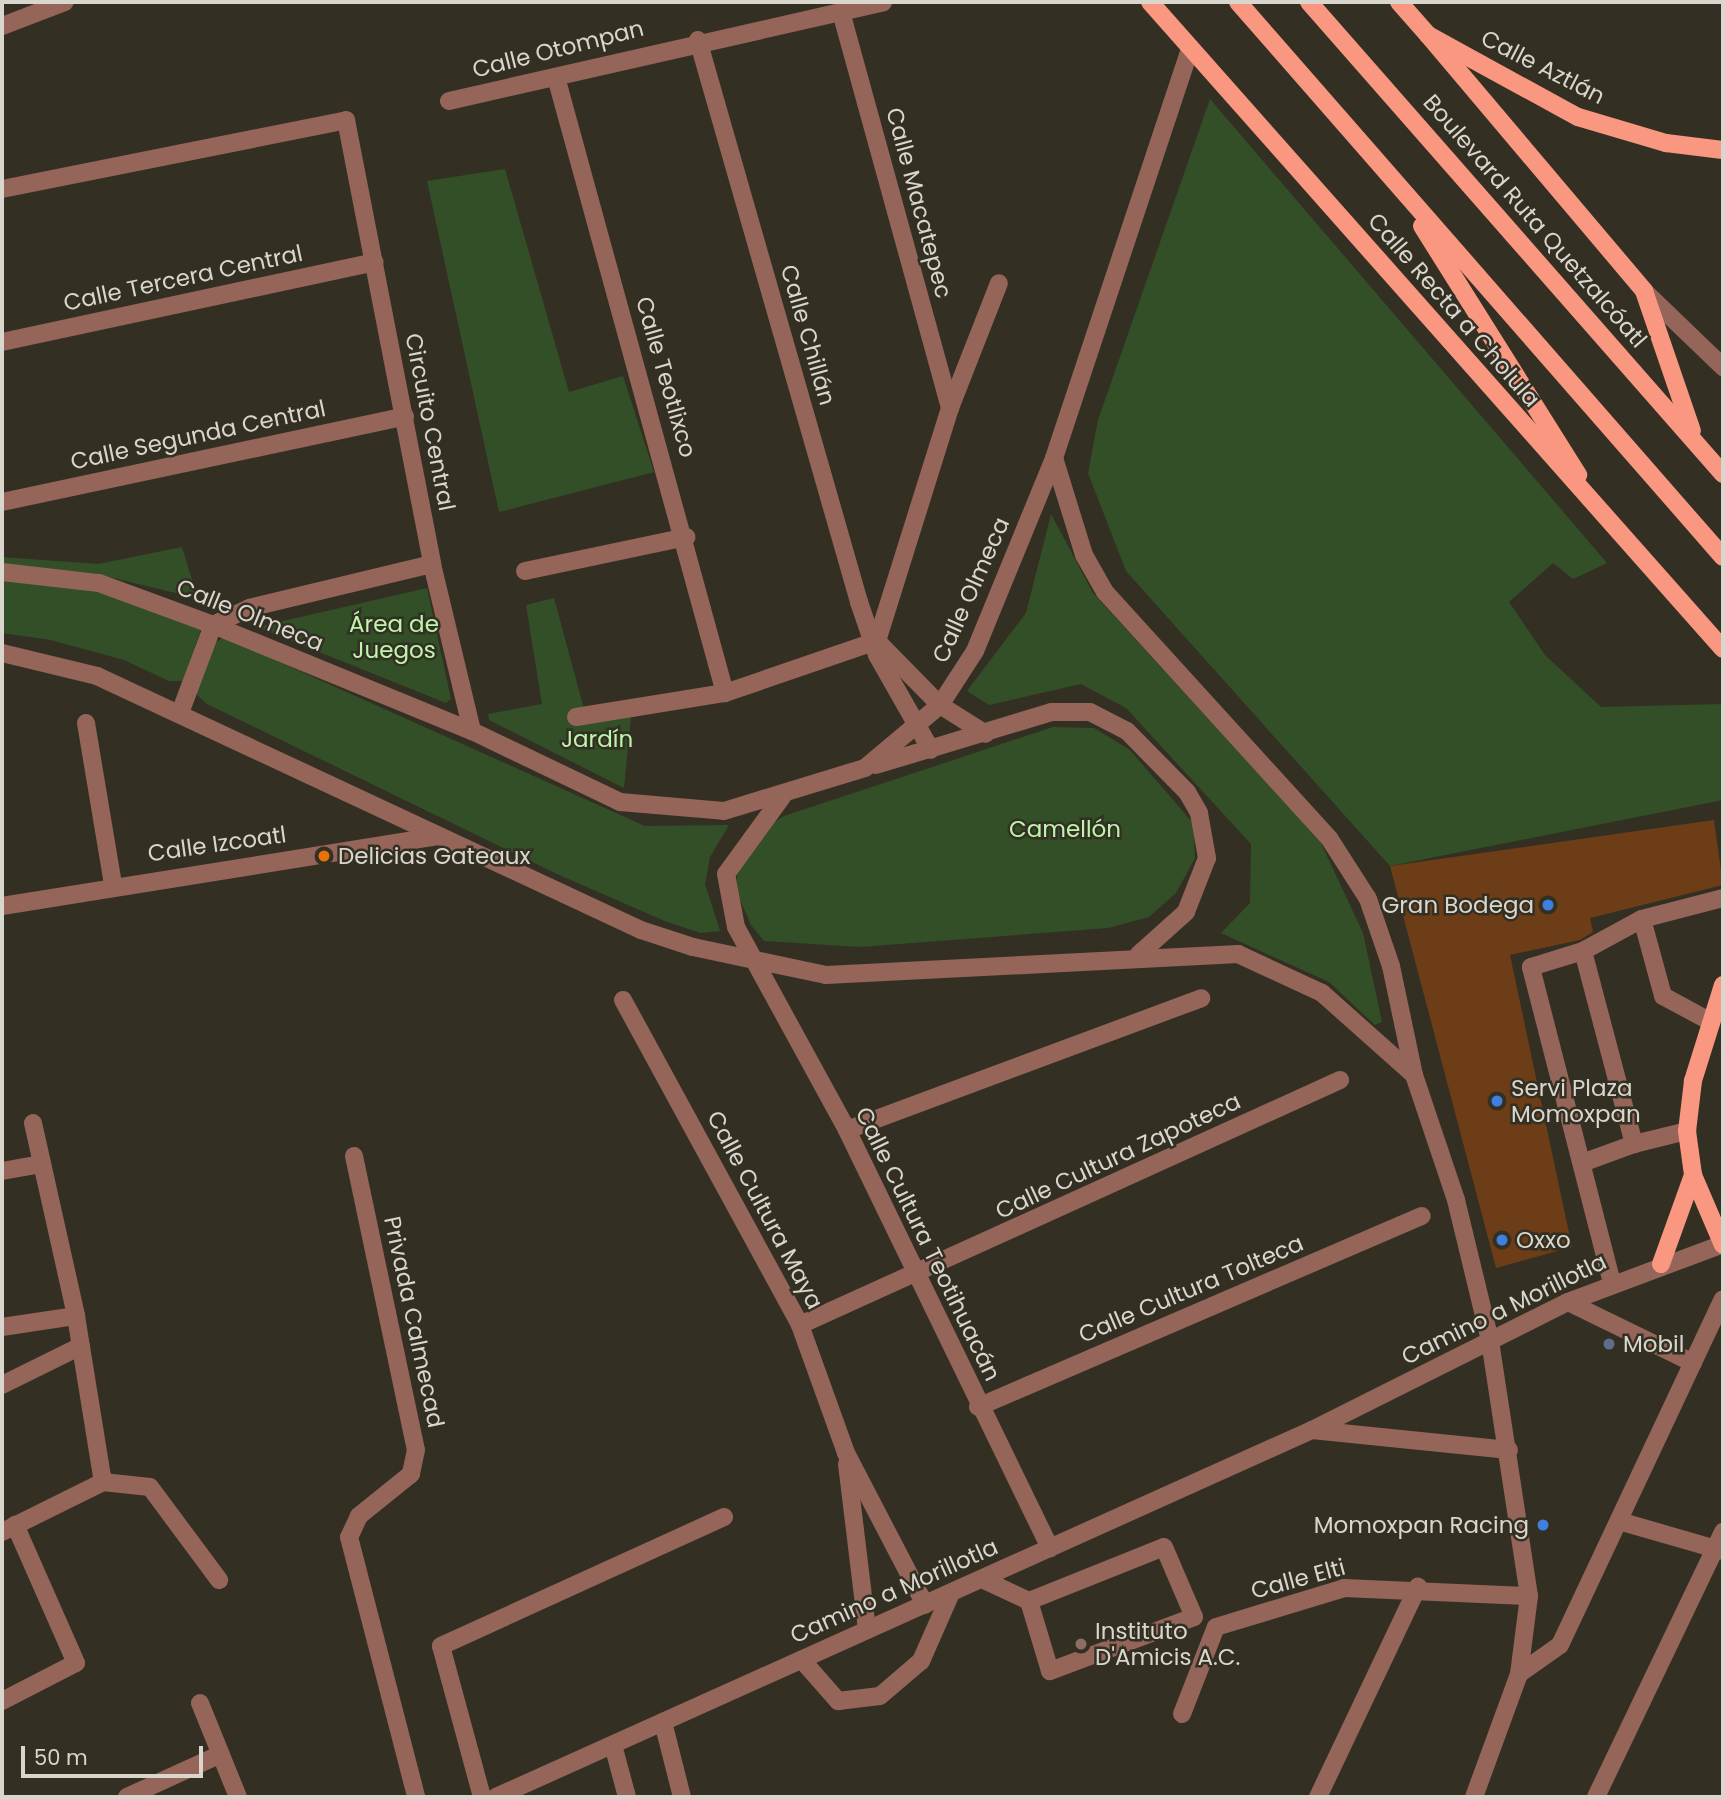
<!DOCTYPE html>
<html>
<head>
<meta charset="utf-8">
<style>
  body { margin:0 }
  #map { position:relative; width:1725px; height:1799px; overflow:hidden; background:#333023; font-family:Poppins,sans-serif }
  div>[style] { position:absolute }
  .green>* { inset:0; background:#324f28 }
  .building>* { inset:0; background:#6c3d16 }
  .minor>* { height:18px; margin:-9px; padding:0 9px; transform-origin:9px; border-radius:9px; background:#95655a }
  .major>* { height:18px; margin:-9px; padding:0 9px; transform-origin:9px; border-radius:9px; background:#f99781 }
  .dots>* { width:19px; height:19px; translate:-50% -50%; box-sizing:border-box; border:4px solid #333023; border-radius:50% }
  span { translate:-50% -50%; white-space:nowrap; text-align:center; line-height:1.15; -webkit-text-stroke:5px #333023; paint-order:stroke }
  .street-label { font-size:23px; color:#d9d6ce }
  .park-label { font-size:23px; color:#bdf6ab }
  .poi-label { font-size:23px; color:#d9d6ce }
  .left { translate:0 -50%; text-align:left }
  .right { translate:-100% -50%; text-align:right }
  .frame { position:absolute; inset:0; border:4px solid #d9d6ce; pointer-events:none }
  .scale { position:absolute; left:21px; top:1746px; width:182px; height:32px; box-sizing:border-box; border:4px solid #d9d6ce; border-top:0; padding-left:9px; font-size:21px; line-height:24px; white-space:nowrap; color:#d9d6ce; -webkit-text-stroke:5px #333023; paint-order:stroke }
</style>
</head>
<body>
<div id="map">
  <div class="green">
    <i style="clip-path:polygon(1210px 99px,1607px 563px,1573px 579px,1553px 563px,1509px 602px,1545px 655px,1601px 707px,1723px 704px,1723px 800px,1390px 866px,1126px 571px,1088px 473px,1098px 420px)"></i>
    <i style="clip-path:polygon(505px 169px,569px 392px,623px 376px,654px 472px,499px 512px,427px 181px)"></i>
    <i style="clip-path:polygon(1051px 514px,1093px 593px,1320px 841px,1363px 933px,1382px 1022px,1375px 1025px,1329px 982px,1221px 933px,1250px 903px,1251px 844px,1126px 708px,1081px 684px,989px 705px,967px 691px,1026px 613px)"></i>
    <i style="clip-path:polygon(182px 547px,196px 593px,188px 596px,101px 575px,2px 564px,2px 557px,98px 564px)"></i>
    <i style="clip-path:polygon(2px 578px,112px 592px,201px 629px,183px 681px,169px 681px,124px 660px,51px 640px,2px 633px)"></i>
    <i style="clip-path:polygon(427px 588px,451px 699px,446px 703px,257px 627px)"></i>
    <i style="clip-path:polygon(554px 598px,584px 709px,632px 706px,624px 788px,489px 720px,488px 714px,542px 704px,526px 605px)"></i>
    <i style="clip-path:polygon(224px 637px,645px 826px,729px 825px,710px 857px,705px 884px,720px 931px,701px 933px,667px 922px,557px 874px,207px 704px,196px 694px,212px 645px)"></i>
    <i style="clip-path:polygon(1053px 727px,1094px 728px,1130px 750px,1193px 823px,1195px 858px,1176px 893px,1149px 917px,1108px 928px,860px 947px,764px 941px,751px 925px,735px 888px,740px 859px,760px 831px,784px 816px)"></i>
  </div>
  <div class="building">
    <i style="clip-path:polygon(1714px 820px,1723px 885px,1590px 918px,1593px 932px,1580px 940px,1510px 955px,1572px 1247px,1496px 1268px,1390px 866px)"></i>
  </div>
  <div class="minor">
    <i style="left:841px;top:12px;width:411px;rotate:74.6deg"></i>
    <i style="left:2px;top:26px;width:67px;rotate:-20.9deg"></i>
    <i style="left:698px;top:40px;width:585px;rotate:74.01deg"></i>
    <i style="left:859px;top:602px;width:56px;rotate:71.2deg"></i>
    <i style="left:877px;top:655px;width:109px;rotate:60.4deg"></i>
    <i style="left:556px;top:77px;width:639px;rotate:74.66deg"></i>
    <i style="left:449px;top:101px;width:445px;rotate:-12.8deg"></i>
    <i style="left:2px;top:189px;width:351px;rotate:-11.3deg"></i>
    <i style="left:346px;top:120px;width:452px;rotate:79deg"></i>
    <i style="left:432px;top:564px;width:172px;rotate:76.5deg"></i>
    <i style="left:1644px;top:291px;width:110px;rotate:43.9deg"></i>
    <i style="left:2px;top:342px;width:381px;rotate:-12.1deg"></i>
    <i style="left:1054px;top:458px;width:102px;rotate:72.8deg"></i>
    <i style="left:1084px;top:555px;width:43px;rotate:60.4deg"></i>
    <i style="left:1105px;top:592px;width:333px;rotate:47.7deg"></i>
    <i style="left:1329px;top:838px;width:72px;rotate:57.4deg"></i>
    <i style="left:1368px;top:899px;width:71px;rotate:71.1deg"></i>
    <i style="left:1391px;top:966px;width:111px;rotate:78.1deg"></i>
    <i style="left:1414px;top:1075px;width:132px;rotate:71.4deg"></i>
    <i style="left:1456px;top:1200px;width:145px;rotate:76.4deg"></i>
    <i style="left:1490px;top:1341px;width:258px;rotate:81.3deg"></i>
    <i style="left:1529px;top:1596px;width:79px;rotate:97.3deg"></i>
    <i style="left:1519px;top:1674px;width:131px;rotate:110.1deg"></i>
    <i style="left:2px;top:502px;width:412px;rotate:-12deg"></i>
    <i style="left:525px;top:571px;width:165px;rotate:-11.9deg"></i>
    <i style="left:2px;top:572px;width:98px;rotate:6.5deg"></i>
    <i style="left:99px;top:583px;width:121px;rotate:20.2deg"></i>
    <i style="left:213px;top:625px;width:280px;rotate:22.3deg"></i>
    <i style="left:472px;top:731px;width:164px;rotate:25.6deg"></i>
    <i style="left:620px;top:802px;width:104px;rotate:4.9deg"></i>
    <i style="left:724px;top:811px;width:147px;rotate:-17deg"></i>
    <i style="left:865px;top:768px;width:98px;rotate:-40deg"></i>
    <i style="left:940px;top:705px;width:64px;rotate:-57.1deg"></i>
    <i style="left:975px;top:651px;width:209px;rotate:-67.7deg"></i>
    <i style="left:1054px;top:458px;width:432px;rotate:-71.6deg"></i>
    <i style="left:877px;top:641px;width:244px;rotate:-72.6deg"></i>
    <i style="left:950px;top:408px;width:134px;rotate:-68.6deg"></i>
    <i style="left:877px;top:641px;width:90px;rotate:45.5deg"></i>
    <i style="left:940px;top:705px;width:54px;rotate:32.2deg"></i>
    <i style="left:2px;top:653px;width:98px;rotate:13.6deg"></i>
    <i style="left:97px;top:676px;width:600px;rotate:25.03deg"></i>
    <i style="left:641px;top:930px;width:55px;rotate:18.1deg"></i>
    <i style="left:693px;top:947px;width:136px;rotate:11.9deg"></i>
    <i style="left:826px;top:975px;width:413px;rotate:-2.9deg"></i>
    <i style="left:1238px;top:954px;width:93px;rotate:24.9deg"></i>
    <i style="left:1322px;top:993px;width:123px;rotate:41.7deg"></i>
    <i style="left:180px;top:713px;width:94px;rotate:-69.4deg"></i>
    <i style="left:213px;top:625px;width:40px;rotate:-25deg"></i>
    <i style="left:249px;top:608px;width:188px;rotate:-13.5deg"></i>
    <i style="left:576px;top:717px;width:151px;rotate:-9.2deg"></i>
    <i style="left:725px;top:693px;width:161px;rotate:-18.9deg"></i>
    <i style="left:86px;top:723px;width:163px;rotate:80.5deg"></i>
    <i style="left:876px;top:765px;width:183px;rotate:-16.8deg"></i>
    <i style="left:1051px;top:712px;width:39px"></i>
    <i style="left:1090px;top:712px;width:42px;rotate:27.2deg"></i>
    <i style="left:1127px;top:731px;width:86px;rotate:45.5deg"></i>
    <i style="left:1187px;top:792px;width:24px;rotate:60deg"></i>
    <i style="left:1199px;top:813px;width:46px;rotate:79.9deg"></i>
    <i style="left:1207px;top:858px;width:58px;rotate:111.3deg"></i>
    <i style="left:1186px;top:912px;width:64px;rotate:138.1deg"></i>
    <i style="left:782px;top:797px;width:95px;rotate:126deg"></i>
    <i style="left:726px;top:874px;width:54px;rotate:79.3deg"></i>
    <i style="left:736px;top:927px;width:231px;rotate:61.3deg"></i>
    <i style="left:847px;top:1130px;width:465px;rotate:64.1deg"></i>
    <i style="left:2px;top:906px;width:443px;rotate:-9.1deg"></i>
    <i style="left:1642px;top:919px;width:80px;rotate:74.7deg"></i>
    <i style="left:1663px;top:996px;width:55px;rotate:28.4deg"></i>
    <i style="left:1583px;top:951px;width:200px;rotate:75.2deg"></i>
    <i style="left:1634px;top:1144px;width:55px;rotate:-13.8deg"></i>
    <i style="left:623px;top:1000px;width:370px;rotate:61.4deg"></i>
    <i style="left:800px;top:1325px;width:136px;rotate:70.2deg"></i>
    <i style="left:846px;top:1453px;width:171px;rotate:62.5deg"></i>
    <i style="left:33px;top:1123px;width:198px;rotate:77.4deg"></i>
    <i style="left:76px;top:1316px;width:168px;rotate:80.8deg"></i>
    <i style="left:847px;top:1130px;width:378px;rotate:-20.4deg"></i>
    <i style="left:354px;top:1156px;width:300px;rotate:78.1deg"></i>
    <i style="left:416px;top:1450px;width:25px;rotate:102deg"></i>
    <i style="left:411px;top:1474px;width:67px;rotate:141.1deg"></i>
    <i style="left:359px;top:1516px;width:23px;rotate:115deg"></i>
    <i style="left:349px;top:1537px;width:268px;rotate:75.5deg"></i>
    <i style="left:1582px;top:1163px;width:55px;rotate:-20.1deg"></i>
    <i style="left:2px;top:1171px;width:39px;rotate:-10deg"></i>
    <i style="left:1612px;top:1283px;width:326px;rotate:-104.4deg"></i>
    <i style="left:1531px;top:967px;width:54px;rotate:-17.1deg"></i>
    <i style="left:1583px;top:951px;width:67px;rotate:-28.5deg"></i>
    <i style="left:1642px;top:919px;width:84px;rotate:-14.5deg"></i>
    <i style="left:1568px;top:1302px;width:139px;rotate:26deg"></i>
    <i style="left:800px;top:1325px;width:593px;rotate:-24.4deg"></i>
    <i style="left:2px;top:1327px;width:75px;rotate:-8.5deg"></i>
    <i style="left:2px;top:1385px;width:88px;rotate:-26.3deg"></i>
    <i style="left:978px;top:1407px;width:483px;rotate:-23.3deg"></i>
    <i style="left:1312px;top:1430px;width:198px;rotate:5.8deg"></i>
    <i style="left:847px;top:1464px;width:167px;rotate:83.1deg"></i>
    <i style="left:1619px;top:1521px;width:108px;rotate:16.1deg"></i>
    <i style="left:2px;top:1532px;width:113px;rotate:-26.3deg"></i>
    <i style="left:103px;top:1482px;width:47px;rotate:6.1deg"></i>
    <i style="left:150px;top:1487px;width:116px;rotate:53.4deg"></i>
    <i style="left:982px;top:1579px;width:52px;rotate:25.1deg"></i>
    <i style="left:1029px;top:1601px;width:145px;rotate:-21.8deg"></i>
    <i style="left:1164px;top:1547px;width:76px;rotate:66.8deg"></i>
    <i style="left:1194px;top:1617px;width:154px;rotate:159.4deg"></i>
    <i style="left:1050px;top:1671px;width:73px;rotate:-106.7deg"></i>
    <i style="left:802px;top:1660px;width:55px;rotate:48.7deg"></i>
    <i style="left:838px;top:1701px;width:42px;rotate:-6.8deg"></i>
    <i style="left:880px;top:1696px;width:54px;rotate:-40.5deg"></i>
    <i style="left:921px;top:1661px;width:74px;rotate:-66.2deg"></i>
    <i style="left:1519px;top:1674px;width:50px;rotate:-35.3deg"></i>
    <i style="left:1560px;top:1645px;width:382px;rotate:-64.8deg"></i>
    <i style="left:2px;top:1701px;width:83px;rotate:-27.2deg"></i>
    <i style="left:76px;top:1663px;width:151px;rotate:-113.8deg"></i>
    <i style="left:200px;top:1703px;width:101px;rotate:68deg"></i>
    <i style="left:1182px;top:1714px;width:93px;rotate:-68.7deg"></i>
    <i style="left:1216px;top:1627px;width:134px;rotate:-16.9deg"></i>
    <i style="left:1344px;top:1588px;width:185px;rotate:2.5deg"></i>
    <i style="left:663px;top:1722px;width:77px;rotate:75.8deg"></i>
    <i style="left:613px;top:1745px;width:54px;rotate:74.9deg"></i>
    <i style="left:127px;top:1797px;width:103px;rotate:-24.6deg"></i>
    <i style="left:482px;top:1797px;width:156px;rotate:-105.2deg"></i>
    <i style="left:441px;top:1646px;width:311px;rotate:-24.5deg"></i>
    <i style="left:496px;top:1797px;width:895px;rotate:-24.22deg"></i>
    <i style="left:1312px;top:1430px;width:286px;rotate:-26.6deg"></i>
    <i style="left:1568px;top:1302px;width:165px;rotate:-20.5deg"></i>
    <i style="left:1318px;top:1797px;width:233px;rotate:-64.6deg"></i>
    <i style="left:1596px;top:1797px;width:294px;rotate:-64.4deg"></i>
  </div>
  <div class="major">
    <i style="left:1150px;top:2px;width:864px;rotate:48.47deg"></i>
    <i style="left:1238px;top:2px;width:737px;rotate:48.85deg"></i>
    <i style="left:1309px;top:2px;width:628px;rotate:48.75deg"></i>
    <i style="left:1399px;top:2px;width:44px;rotate:48.7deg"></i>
    <i style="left:1428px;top:35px;width:171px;rotate:28.7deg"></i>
    <i style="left:1578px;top:117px;width:92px;rotate:16.5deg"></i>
    <i style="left:1666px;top:143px;width:57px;rotate:7deg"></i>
    <i style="left:1428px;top:35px;width:335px;rotate:49.8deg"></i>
    <i style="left:1644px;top:291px;width:148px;rotate:71.1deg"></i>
    <i style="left:1422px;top:226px;width:294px;rotate:57.9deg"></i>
    <i style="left:1723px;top:985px;width:101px;rotate:107.4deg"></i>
    <i style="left:1693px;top:1081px;width:50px;rotate:96.8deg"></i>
    <i style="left:1687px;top:1131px;width:44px;rotate:82.2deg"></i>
    <i style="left:1693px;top:1175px;width:76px;rotate:66.8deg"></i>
    <i style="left:1661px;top:1264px;width:95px;rotate:-70.2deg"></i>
  </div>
  <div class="dots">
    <i style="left:324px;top:856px;background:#e8710a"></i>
    <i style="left:1548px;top:905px;background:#3f7fe0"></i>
    <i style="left:1497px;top:1101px;background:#3f7fe0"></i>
    <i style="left:1502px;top:1240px;background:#3f7fe0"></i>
    <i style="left:1609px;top:1344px;background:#5c6f8a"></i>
    <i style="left:1543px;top:1525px;background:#3f7fe0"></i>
    <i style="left:1081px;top:1644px;background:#8d6e63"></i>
  </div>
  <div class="street-label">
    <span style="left:558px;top:49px;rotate:-14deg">Calle Otompan</span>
    <span style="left:1543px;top:67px;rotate:27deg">Calle Aztlán</span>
    <span style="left:919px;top:203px;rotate:75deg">Calle Macatepec</span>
    <span style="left:1535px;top:221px;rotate:49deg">Boulevard Ruta Quetzalcóatl</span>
    <span style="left:183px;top:278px;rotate:-12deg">Calle Tercera Central</span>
    <span style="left:1454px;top:310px;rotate:49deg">Calle Recta a Cholula</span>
    <span style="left:808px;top:335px;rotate:74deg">Calle Chillán</span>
    <span style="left:666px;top:377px;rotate:74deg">Calle Teotlixco</span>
    <span style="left:430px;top:422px;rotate:79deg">Circuito Central</span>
    <span style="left:198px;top:435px;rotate:-12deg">Calle Segunda Central</span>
    <span style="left:971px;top:590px;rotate:-66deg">Calle Olmeca</span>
    <span style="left:250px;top:615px;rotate:22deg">Calle Olmeca</span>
    <span style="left:217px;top:844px;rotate:-8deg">Calle Izcoatl</span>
    <span style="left:1118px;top:1156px;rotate:-25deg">Calle Cultura Zapoteca</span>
    <span style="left:765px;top:1210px;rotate:62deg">Calle Cultura Maya</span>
    <span style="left:928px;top:1244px;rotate:64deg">Calle Cultura Teotihuacán</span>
    <span style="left:1191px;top:1289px;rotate:-23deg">Calle Cultura Tolteca</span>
    <span style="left:1504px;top:1309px;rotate:-26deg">Camino a Morillotla</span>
    <span style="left:414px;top:1322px;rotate:78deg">Privada Calmecad</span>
    <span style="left:1298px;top:1579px;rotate:-15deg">Calle Elti</span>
    <span style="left:894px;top:1591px;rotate:-24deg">Camino a Morillotla</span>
  </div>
  <div class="park-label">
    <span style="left:394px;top:637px">Área de<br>Juegos</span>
    <span style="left:597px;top:739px">Jardín</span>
    <span style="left:1065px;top:829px">Camellón</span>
  </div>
  <div class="poi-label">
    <span class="left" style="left:338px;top:856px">Delicias Gateaux</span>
    <span class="right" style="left:1534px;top:905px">Gran Bodega</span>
    <span class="left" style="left:1511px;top:1101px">Servi Plaza<br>Momoxpan</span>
    <span class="left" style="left:1516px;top:1240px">Oxxo</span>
    <span class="left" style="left:1623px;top:1344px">Mobil</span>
    <span class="right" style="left:1529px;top:1525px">Momoxpan Racing</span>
    <span class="left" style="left:1095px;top:1644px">Instituto<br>D'Amicis A.C.</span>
  </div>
  <div class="frame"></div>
  <div class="scale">50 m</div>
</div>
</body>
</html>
